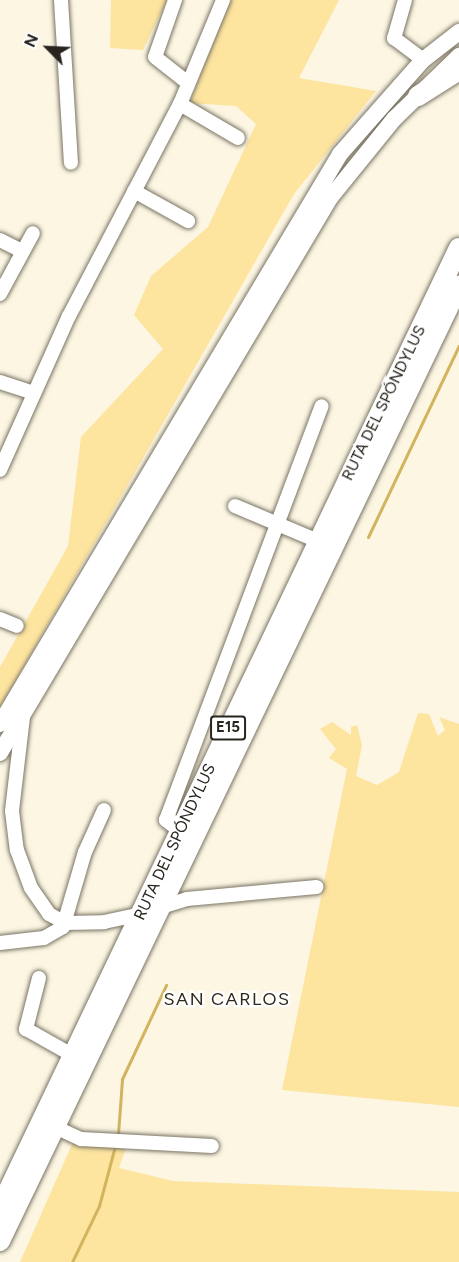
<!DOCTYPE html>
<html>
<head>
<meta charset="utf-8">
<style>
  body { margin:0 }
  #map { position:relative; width:459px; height:1262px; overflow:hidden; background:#fcf6e3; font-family:Figtree,sans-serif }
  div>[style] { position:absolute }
  .green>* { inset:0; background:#fde49f }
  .stream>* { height:3px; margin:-1.5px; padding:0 1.5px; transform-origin:1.5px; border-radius:1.5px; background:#d2b45f }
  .roads { filter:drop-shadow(0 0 2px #7a7464) drop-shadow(0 0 2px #7a7464) }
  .minor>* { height:14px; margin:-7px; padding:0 7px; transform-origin:7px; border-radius:7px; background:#fff }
  .major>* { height:16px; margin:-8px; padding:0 8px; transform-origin:8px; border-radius:8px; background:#fff }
  .highway>* { height:20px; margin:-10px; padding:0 10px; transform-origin:10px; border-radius:10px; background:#fff }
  span { translate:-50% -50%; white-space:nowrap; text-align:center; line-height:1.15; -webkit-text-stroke:4.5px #fff; paint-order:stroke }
  .shield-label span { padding:2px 4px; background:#fff; border:2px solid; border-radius:4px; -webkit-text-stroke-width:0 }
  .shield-label { font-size:15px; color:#27251e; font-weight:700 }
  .street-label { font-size:16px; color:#27251e }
  .neighbourhood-label { font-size:18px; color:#2e291a; letter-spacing:1.5px }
  .north { position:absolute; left:18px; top:18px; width:60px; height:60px; -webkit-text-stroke:4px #fff; paint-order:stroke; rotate:294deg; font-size:16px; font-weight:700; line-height:24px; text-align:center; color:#27251e }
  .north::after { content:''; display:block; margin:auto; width:21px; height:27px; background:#27251e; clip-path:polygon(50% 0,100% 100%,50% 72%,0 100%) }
</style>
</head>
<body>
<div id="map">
  <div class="green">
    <i style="clip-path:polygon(111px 0,167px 0,143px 50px,110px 48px)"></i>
    <i style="clip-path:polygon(227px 0,339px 0,299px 78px,376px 91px,294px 194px,0 708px,0 667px,68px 546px,81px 437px,163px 349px,134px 315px,151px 276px,208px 227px,256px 124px,236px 106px,190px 103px)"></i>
    <i style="clip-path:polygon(418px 713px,429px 714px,438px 736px,445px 730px,439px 717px,459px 724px,459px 1107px,282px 1090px,347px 769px,329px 758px,336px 749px,320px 729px,332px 722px,351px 735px,351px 727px,357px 725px,362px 745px,356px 776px,377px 785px,399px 772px)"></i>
    <i style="clip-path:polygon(73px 1142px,126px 1147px,119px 1168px,173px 1181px,459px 1192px,459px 1262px,20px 1262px)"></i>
  </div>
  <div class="stream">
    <i style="left:368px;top:537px;width:212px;rotate:-64.6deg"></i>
    <i style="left:118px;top:1134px;width:55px;rotate:-85.8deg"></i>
    <i style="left:122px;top:1079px;width:104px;rotate:-64.9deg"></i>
    <i style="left:72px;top:1262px;width:62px;rotate:-64.3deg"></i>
    <i style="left:99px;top:1206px;width:62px;rotate:-75.1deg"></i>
  </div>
  <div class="roads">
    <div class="minor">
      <i style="left:61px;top:0;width:163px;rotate:86.5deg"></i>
      <i style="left:175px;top:0;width:60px;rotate:109.3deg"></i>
      <i style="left:155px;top:57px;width:42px;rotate:38.2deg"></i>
      <i style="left:405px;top:0;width:40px;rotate:106deg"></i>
      <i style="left:394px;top:38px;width:36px;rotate:37deg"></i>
      <i style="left:180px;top:104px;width:67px;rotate:30.4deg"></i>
      <i style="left:134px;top:191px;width:62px;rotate:29.1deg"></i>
      <i style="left:0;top:240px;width:25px;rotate:27deg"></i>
      <i style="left:0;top:294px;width:69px;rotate:-61.6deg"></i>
      <i style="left:0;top:382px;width:36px;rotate:18deg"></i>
      <i style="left:0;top:470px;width:169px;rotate:-65.9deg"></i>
      <i style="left:69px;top:316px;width:239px;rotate:-62.4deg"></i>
      <i style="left:180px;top:104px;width:113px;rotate:-67.5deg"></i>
      <i style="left:235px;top:506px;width:90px;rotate:22.9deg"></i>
      <i style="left:0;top:619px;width:18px;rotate:22deg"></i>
      <i style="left:23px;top:717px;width:95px;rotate:96.7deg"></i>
      <i style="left:12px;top:811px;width:39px;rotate:83deg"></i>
      <i style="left:17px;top:850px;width:40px;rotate:69.8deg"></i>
      <i style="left:31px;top:888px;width:32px;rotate:55deg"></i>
      <i style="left:49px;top:914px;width:18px;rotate:29deg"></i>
      <i style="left:65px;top:923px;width:39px;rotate:-1deg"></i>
      <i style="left:104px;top:922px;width:39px;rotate:-12deg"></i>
      <i style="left:180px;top:831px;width:18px;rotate:-142deg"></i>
      <i style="left:166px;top:820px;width:442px;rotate:-69.4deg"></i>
      <i style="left:161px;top:907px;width:27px;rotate:-17deg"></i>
      <i style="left:187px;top:899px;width:130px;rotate:-5.3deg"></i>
      <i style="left:0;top:943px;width:44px;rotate:-6.5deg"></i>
      <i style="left:44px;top:938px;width:22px;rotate:-30deg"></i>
      <i style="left:63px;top:927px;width:78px;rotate:-73.7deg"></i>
      <i style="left:85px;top:852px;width:46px;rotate:-65.7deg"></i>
      <i style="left:39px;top:978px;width:53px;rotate:104.3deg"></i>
      <i style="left:26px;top:1029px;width:55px;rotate:29.4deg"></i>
      <i style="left:55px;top:1127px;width:29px;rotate:25deg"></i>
      <i style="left:81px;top:1139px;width:131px;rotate:3.1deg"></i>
    </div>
    <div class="major">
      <i style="left:0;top:724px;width:664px;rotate:-59.18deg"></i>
      <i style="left:340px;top:154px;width:125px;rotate:-48.6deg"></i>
      <i style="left:423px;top:60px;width:46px;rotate:-37.9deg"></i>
      <i style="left:0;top:753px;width:646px;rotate:-59.26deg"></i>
      <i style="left:330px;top:198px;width:102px;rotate:-51deg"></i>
      <i style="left:394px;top:119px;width:91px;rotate:-44.1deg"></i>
    </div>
    <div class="highway">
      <i style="left:418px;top:96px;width:49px;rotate:-32.4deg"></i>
      <i style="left:0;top:1208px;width:1064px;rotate:-64.45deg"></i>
      <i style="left:0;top:1241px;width:1060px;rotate:-64.35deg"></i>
    </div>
  </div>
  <div class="shield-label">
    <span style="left:228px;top:728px">E15</span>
  </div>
  <div class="street-label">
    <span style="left:384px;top:403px;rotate:-64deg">RUTA DEL SPÓNDYLUS</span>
    <span style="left:175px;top:842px;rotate:-65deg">RUTA DEL SPÓNDYLUS</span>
  </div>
  <div class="neighbourhood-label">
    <span style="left:227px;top:999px">SAN CARLOS</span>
  </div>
  <div class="north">N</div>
</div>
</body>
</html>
